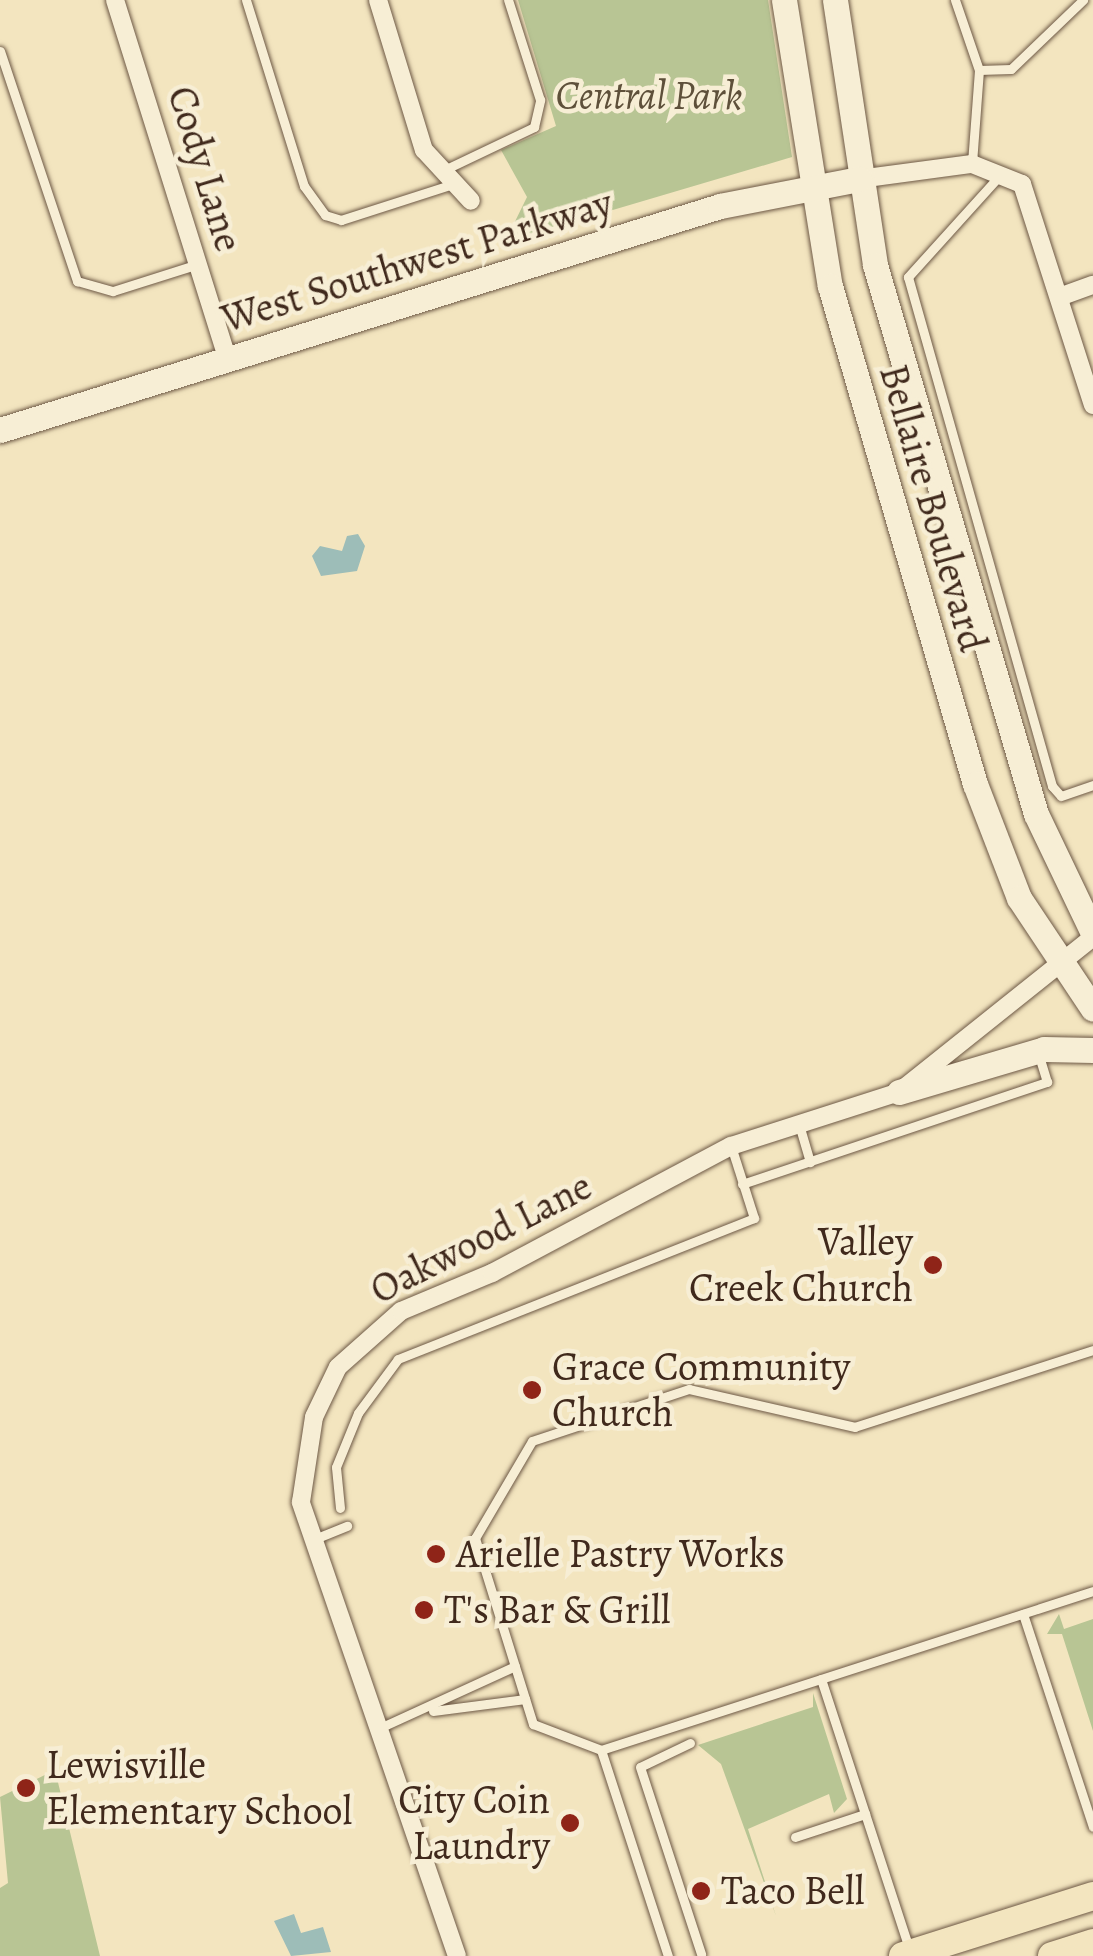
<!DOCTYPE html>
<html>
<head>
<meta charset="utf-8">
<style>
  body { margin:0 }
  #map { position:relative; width:1093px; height:1956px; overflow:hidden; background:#f3e5bf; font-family:Alegreya,serif }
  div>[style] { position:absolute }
  .green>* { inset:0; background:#b8c594 }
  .water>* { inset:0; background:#9dbdb8 }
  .roads { filter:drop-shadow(0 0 2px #6d5845) drop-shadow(0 0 2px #6d5845) }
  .lane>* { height:9px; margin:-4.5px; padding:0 4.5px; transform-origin:4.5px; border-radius:4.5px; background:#f7eed5 }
  .street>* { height:18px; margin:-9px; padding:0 9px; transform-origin:9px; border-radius:9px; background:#f7eed5 }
  .secondary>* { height:25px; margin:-12.5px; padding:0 12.5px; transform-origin:12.5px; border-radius:12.5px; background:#f7eed5 }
  .primary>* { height:28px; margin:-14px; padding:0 14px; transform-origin:14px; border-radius:14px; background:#f3e5bf }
  .dots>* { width:28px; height:28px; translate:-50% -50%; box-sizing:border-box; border:5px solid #f7eed5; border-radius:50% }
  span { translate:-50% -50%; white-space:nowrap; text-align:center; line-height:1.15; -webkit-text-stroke:9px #f7eed5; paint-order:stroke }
  .park-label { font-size:40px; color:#5e503a; font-style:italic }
  .street-label { font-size:40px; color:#40291c }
  .poi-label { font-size:40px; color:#40291c }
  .right { translate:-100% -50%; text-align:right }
  .left { translate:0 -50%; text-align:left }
</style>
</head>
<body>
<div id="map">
  <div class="green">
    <i style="clip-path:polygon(518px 0,768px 0,792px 157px,505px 242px,527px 197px,501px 150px,556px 126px)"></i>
    <i style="clip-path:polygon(1059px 1614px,1064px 1629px,1093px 1619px,1093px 1731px,1062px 1634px,1047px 1634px)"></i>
    <i style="clip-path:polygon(813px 1693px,847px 1799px,834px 1813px,829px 1794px,748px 1829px,776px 1916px,721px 1764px,698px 1745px,813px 1707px)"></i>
    <i style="clip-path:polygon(55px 1770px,100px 1956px,0 1956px,0 1888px,8px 1883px,0 1797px)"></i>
  </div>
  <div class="water">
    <i style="clip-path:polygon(358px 534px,365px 546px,357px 571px,321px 576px,312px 556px,320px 546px,342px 551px,347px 536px)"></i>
    <i style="clip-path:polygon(294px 1914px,301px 1933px,323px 1927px,331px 1952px,291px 1956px,274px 1921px)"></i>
  </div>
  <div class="roads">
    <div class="lane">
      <i style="left:246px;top:0;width:195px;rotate:72.7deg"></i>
      <i style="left:304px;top:186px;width:36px;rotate:54deg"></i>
      <i style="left:325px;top:215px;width:17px;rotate:17deg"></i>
      <i style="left:341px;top:220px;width:114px;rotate:-17.8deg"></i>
      <i style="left:955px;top:0;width:74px;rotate:71.1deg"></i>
      <i style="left:979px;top:70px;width:93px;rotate:94.3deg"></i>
      <i style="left:0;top:51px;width:243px;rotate:71.5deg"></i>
      <i style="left:77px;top:281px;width:37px;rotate:16deg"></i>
      <i style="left:113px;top:291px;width:89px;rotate:-17.6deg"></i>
      <i style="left:979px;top:70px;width:32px;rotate:-2deg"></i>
      <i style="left:1011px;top:69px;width:100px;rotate:-43.8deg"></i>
      <i style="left:444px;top:170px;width:100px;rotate:-25.5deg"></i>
      <i style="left:534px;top:127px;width:28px;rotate:-77deg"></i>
      <i style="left:540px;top:100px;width:105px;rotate:-107.7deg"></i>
      <i style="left:1001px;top:174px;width:139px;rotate:132.1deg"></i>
      <i style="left:908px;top:277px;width:529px;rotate:74.2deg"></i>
      <i style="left:1052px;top:786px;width:13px;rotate:48deg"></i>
      <i style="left:1061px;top:796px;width:34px;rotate:-19deg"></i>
      <i style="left:798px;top:1121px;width:43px;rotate:73.7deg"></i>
      <i style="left:742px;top:1184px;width:322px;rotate:-18.5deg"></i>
      <i style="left:1047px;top:1082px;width:30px;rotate:-107deg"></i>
      <i style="left:1093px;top:1350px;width:250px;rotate:162.1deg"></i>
      <i style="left:855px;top:1427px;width:170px;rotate:-167.1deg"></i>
      <i style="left:689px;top:1389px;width:165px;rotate:161.7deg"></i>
      <i style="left:532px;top:1441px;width:113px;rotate:120.4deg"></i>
      <i style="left:475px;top:1538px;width:195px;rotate:72.7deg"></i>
      <i style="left:533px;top:1724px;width:73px;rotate:20.9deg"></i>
      <i style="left:601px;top:1750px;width:517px;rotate:-17.91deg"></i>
      <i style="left:340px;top:1508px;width:41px;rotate:-95.6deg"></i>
      <i style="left:336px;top:1467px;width:58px;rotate:-67.8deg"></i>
      <i style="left:358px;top:1413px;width:67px;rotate:-53.5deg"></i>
      <i style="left:398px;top:1359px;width:383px;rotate:-21.6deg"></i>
      <i style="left:754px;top:1218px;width:76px;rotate:-107.7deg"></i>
      <i style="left:312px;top:1540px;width:38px;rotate:-22deg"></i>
      <i style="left:1023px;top:1614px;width:224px;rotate:71.8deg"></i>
      <i style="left:821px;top:1679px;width:286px;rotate:71.9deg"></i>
      <i style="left:433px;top:1711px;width:93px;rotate:-7.4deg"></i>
      <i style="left:384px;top:1726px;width:144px;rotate:-24.6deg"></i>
      <i style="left:690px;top:1743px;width:55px;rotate:154.4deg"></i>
      <i style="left:640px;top:1767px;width:197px;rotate:71.9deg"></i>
      <i style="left:601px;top:1750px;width:217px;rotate:72deg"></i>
      <i style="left:795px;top:1837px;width:74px;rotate:-18.2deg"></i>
    </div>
    <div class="street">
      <i style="left:115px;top:0;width:377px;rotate:72.6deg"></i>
      <i style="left:378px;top:0;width:157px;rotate:73deg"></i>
      <i style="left:424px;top:150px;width:69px;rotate:47.3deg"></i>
      <i style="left:859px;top:179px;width:114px;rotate:-7.6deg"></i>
      <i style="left:972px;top:164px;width:54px;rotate:21.8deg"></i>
      <i style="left:1022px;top:184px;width:232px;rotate:72.2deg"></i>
      <i style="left:1062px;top:296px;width:33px;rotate:-20deg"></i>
      <i style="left:457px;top:1956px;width:480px;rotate:-109deg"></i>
      <i style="left:301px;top:1502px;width:86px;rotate:-81.3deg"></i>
      <i style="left:314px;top:1417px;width:55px;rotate:-64.4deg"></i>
      <i style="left:338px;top:1367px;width:84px;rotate:-41.6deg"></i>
      <i style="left:401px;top:1311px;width:99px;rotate:-22.7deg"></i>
      <i style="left:492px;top:1273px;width:271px;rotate:-28deg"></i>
      <i style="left:731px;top:1146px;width:176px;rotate:-17.8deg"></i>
      <i style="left:899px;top:1092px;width:248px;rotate:-38.6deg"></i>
    </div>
    <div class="secondary">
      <i style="left:784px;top:0;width:290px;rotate:80.9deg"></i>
      <i style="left:830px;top:286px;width:519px;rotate:73.77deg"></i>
      <i style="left:975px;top:784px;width:122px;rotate:68.9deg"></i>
      <i style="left:1019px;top:898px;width:133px;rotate:56.3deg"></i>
      <i style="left:835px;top:0;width:268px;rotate:81.4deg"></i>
      <i style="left:875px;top:265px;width:572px;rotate:73.66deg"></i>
      <i style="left:1036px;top:814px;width:132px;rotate:64.4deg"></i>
      <i style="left:0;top:430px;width:754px;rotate:-17.28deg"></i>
      <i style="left:720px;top:206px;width:142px;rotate:-11deg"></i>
      <i style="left:899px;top:1092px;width:151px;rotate:-16.5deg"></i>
      <i style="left:1044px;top:1049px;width:49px;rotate:1.2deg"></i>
    </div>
    <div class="primary">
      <i style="left:903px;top:1956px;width:199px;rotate:-17.5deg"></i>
      <i style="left:1052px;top:1956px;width:43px;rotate:-17.6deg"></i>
    </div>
  </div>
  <div class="dots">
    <i style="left:933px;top:1265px;background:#8f2418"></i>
    <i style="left:532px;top:1390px;background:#8f2418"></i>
    <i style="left:436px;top:1554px;background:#8f2418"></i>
    <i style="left:424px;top:1610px;background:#8f2418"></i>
    <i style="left:26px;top:1788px;background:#8f2418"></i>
    <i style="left:570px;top:1823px;background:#8f2418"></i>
    <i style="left:701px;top:1891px;background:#8f2418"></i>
  </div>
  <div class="park-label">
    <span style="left:649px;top:96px">Central Park</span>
  </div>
  <div class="street-label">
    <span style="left:205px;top:169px;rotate:73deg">Cody Lane</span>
    <span style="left:417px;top:261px;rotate:-17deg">West Southwest Parkway</span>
    <span style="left:933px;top:508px;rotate:74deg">Bellaire Boulevard</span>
    <span style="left:481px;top:1238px;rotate:-27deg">Oakwood Lane</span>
  </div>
  <div class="poi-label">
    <span class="right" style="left:913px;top:1265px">Valley<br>Creek Church</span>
    <span class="left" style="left:552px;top:1390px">Grace Community<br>Church</span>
    <span class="left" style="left:456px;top:1554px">Arielle Pastry Works</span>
    <span class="left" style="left:444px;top:1610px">T's Bar &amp; Grill</span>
    <span class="left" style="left:46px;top:1788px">Lewisville<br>Elementary School</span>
    <span class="right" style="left:550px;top:1823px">City Coin<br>Laundry</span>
    <span class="left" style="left:721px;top:1891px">Taco Bell</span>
  </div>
</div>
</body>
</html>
